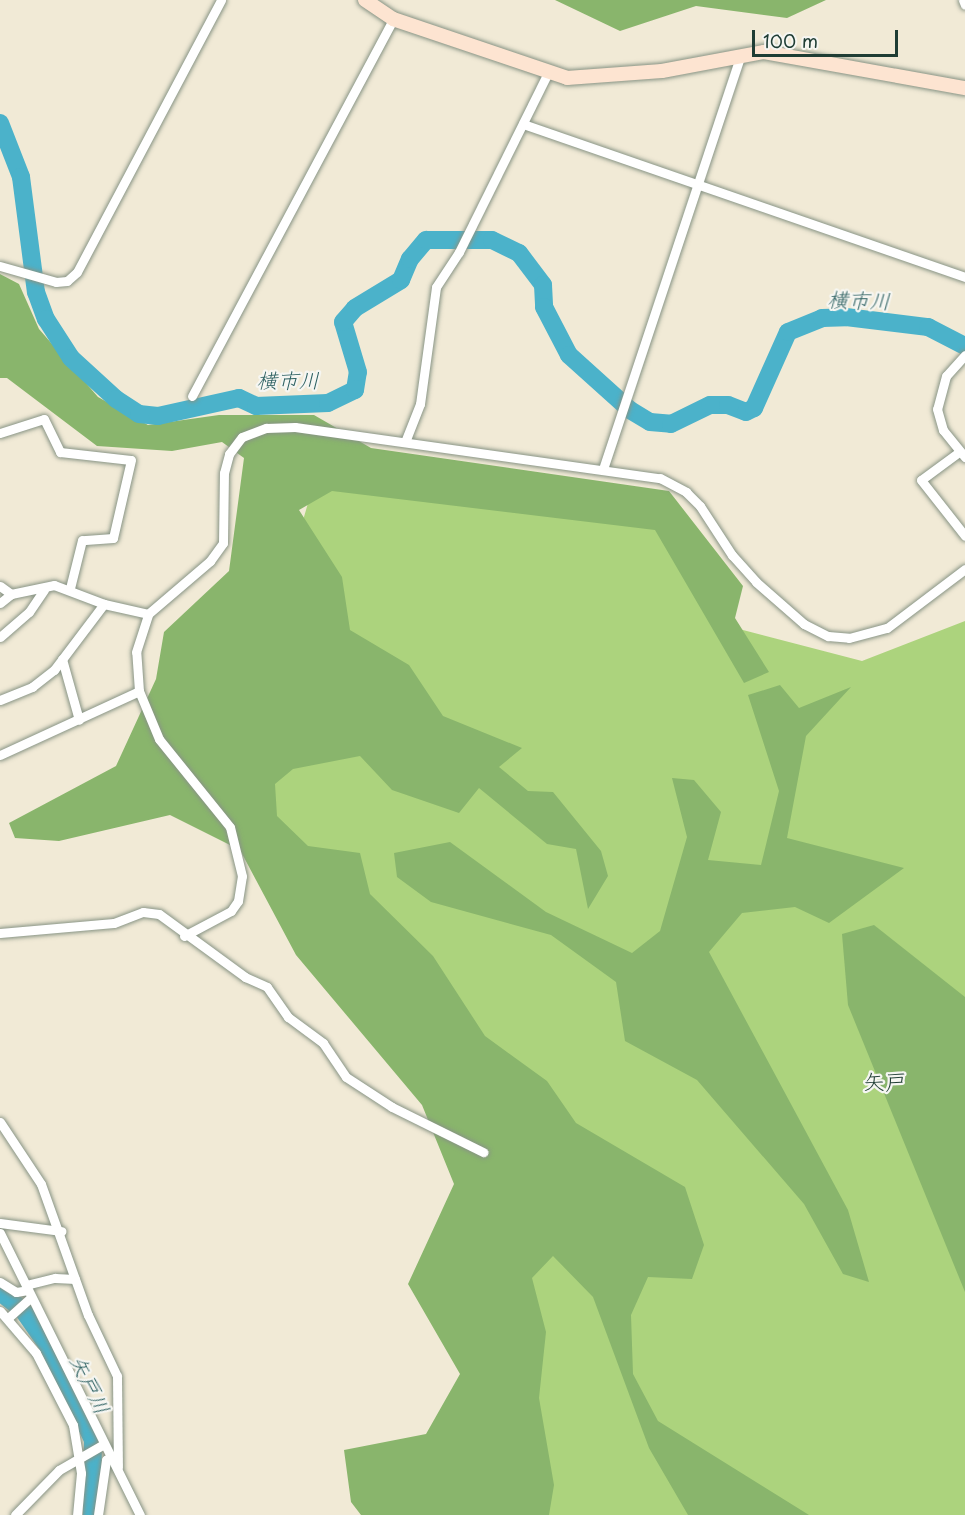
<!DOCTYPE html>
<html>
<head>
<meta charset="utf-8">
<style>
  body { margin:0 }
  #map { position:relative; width:965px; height:1515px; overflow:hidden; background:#f1ead6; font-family:"Playpen Sans","Klee One",sans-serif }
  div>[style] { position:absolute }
  .green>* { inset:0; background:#acd37d }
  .forest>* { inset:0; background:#89b56c }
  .river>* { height:18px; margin:-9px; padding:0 9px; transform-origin:9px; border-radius:9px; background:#4bb2ca }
  .roads { filter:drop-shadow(0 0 2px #889485) drop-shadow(0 0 2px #889485) }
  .street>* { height:9px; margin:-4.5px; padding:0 4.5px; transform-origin:4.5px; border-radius:4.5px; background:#fff }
  .secondary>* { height:14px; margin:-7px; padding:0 7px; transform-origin:7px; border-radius:7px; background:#fde4d1 }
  span { translate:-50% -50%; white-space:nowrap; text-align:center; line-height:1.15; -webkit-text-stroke:4.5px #f6f6f2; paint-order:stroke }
  .water-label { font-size:21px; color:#2c6061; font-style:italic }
  .quarter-label { font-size:22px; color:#1f3d34 }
  .scale { position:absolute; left:752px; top:30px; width:146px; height:27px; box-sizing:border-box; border:3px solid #1f3d34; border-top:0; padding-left:8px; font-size:18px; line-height:21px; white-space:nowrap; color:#1f3d34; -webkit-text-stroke:4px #f6f6f2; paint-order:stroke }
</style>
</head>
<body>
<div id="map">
  <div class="green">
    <i style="clip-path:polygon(315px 479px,660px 522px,720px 624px,862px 661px,965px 621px,965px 1515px,538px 1515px,515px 1244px,232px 765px)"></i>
  </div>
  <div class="forest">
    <i style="clip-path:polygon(555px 0,826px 0,787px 18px,696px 6px,620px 31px)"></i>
    <i style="clip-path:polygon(0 274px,19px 284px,39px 329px,98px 397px,148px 425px,219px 415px,314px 415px,371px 448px,669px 491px,743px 586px,735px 618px,769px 672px,744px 683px,655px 530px,332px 491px,299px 510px,342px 577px,350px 630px,409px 665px,443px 716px,522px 748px,499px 767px,528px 791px,553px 792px,601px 851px,608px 876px,588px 909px,576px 849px,547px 844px,479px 788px,459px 813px,392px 790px,360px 756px,293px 769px,275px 784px,277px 816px,308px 846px,360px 853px,370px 894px,433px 956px,485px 1036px,547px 1081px,576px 1123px,685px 1187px,704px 1245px,692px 1279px,648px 1277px,631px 1315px,633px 1374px,658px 1421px,809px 1515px,688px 1515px,649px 1448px,593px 1297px,553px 1256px,532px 1278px,546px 1332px,539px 1398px,554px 1485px,549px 1515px,361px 1515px,351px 1502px,344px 1450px,426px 1434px,460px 1374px,408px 1284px,454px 1184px,422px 1105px,296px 955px,240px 850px,170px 815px,59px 841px,15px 838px,9px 823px,116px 766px,156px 679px,164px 632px,229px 571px,244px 458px,222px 442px,172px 451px,97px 446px,7px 378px,0 378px)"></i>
    <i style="clip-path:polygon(780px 685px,799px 708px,851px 687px,806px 736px,787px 838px,904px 868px,829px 923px,795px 907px,742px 913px,709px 952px,848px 1210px,869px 1282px,843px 1274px,804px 1204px,697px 1080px,625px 1041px,616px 982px,551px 935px,431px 902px,397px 877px,394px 853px,450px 842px,546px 912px,632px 953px,660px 931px,687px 837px,672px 778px,694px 780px,721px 812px,708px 860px,761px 865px,779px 791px,748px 695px)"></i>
    <i style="clip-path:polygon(874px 925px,965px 997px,965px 1292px,848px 1005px,842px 934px)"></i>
  </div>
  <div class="river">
    <i style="left:0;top:123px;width:58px;rotate:68.7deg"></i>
    <i style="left:21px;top:177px;width:116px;rotate:82.6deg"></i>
    <i style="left:36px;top:292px;width:29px;rotate:70deg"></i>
    <i style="left:46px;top:319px;width:46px;rotate:57.3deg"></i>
    <i style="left:71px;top:358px;width:61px;rotate:42.3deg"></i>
    <i style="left:116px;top:399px;width:27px;rotate:33deg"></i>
    <i style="left:139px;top:414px;width:19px;rotate:6deg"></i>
    <i style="left:158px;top:416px;width:83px;rotate:-12.5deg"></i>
    <i style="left:239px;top:398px;width:19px;rotate:25deg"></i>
    <i style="left:256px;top:406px;width:72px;rotate:-2.4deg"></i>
    <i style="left:328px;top:403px;width:30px;rotate:-26deg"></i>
    <i style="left:355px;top:390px;width:18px;rotate:-81deg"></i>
    <i style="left:358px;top:372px;width:52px;rotate:-106.7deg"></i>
    <i style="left:343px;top:322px;width:18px;rotate:-49deg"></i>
    <i style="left:355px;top:308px;width:54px;rotate:-31.3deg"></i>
    <i style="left:401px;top:280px;width:23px;rotate:-67deg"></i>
    <i style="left:410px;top:259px;width:25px;rotate:-50deg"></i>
    <i style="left:426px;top:240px;width:66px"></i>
    <i style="left:492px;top:240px;width:30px;rotate:26deg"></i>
    <i style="left:519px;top:253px;width:40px;rotate:53deg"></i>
    <i style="left:543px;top:285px;width:22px;rotate:87deg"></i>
    <i style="left:544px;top:307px;width:54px;rotate:62.5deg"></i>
    <i style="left:569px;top:355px;width:82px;rotate:42deg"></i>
    <i style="left:630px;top:410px;width:23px;rotate:31deg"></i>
    <i style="left:650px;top:422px;width:21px;rotate:5deg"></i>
    <i style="left:671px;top:424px;width:43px;rotate:-26deg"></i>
    <i style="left:710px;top:405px;width:18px"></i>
    <i style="left:728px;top:405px;width:19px;rotate:21deg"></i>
    <i style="left:746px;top:412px;width:9px;rotate:-27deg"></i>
    <i style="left:754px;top:408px;width:83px;rotate:-65.9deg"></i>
    <i style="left:788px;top:332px;width:37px;rotate:-22deg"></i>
    <i style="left:822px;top:318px;width:24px;rotate:-2deg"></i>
    <i style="left:846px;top:317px;width:83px;rotate:7deg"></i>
    <i style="left:928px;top:327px;width:42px;rotate:27.2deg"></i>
    <i style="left:0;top:1292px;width:29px;rotate:38deg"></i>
    <i style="left:23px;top:1310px;width:44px;rotate:55.2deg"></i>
    <i style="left:48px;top:1346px;width:104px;rotate:64.4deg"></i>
    <i style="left:93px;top:1440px;width:75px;rotate:90.8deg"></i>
  </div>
  <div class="roads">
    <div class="street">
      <i style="left:963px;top:0;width:5px;rotate:68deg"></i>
      <i style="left:523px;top:124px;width:468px;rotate:19.1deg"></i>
      <i style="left:0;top:266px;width:58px;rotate:15.9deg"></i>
      <i style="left:56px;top:282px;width:11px;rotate:-5deg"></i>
      <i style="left:67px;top:281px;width:13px;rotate:-42deg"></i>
      <i style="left:77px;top:272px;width:308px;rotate:-62.1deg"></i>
      <i style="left:965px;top:355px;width:28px;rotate:132deg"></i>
      <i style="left:946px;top:376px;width:34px;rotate:105deg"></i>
      <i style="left:937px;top:409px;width:22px;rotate:74deg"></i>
      <i style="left:943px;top:430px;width:35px;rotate:51deg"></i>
      <i style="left:192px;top:396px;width:427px;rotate:-61.9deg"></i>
      <i style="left:0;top:433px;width:46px;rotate:-17.7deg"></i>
      <i style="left:44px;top:419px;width:37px;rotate:64deg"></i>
      <i style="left:60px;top:452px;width:71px;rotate:6.4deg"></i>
      <i style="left:131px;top:460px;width:80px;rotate:103deg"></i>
      <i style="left:113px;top:538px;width:31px;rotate:176deg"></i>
      <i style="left:82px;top:540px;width:49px;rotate:104deg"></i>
      <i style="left:405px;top:442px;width:41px;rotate:-68.5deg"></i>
      <i style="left:420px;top:404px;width:118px;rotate:-82.2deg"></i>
      <i style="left:436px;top:287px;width:42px;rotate:-56.7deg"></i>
      <i style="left:459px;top:252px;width:200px;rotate:-63.6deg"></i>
      <i style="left:959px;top:452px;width:47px;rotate:143.6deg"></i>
      <i style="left:921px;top:480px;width:71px;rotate:51.8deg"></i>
      <i style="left:603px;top:469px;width:436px;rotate:-71.6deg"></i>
      <i style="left:0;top:586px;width:14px;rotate:36deg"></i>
      <i style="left:11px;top:594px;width:44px;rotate:-11.8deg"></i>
      <i style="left:54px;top:585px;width:53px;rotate:20.8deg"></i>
      <i style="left:104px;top:604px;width:45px;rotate:12.8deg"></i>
      <i style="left:0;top:603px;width:14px;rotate:-39deg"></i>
      <i style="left:0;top:637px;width:38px;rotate:-41deg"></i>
      <i style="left:29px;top:612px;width:27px;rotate:-56deg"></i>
      <i style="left:62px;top:659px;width:63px;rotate:74.4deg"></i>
      <i style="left:0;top:700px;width:35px;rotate:-22deg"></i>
      <i style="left:32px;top:687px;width:28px;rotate:-38deg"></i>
      <i style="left:54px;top:670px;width:83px;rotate:-52.9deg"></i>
      <i style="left:0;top:755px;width:153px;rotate:-24.7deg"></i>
      <i style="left:0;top:933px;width:114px;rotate:-5deg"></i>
      <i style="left:114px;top:923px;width:31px;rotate:-21deg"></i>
      <i style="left:143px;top:912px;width:16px;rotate:7deg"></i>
      <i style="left:159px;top:914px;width:107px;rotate:36.2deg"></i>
      <i style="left:245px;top:977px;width:24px;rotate:24deg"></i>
      <i style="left:267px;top:987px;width:37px;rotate:55deg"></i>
      <i style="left:288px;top:1017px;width:44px;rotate:36.6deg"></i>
      <i style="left:323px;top:1043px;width:41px;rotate:55.9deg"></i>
      <i style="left:346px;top:1077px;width:55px;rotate:33.1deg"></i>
      <i style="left:392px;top:1107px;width:102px;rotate:26.3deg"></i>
      <i style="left:184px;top:936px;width:53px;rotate:-28deg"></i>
      <i style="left:231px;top:911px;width:12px;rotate:-55deg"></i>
      <i style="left:238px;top:901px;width:25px;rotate:-81deg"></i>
      <i style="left:242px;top:876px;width:50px;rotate:-103.8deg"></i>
      <i style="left:230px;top:827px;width:113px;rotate:-128.9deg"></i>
      <i style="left:159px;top:739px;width:52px;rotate:-112.6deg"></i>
      <i style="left:139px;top:691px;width:39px;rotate:-94deg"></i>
      <i style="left:136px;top:652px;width:40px;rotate:-72deg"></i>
      <i style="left:148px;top:614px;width:82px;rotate:-40.5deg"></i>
      <i style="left:210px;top:561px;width:22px;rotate:-54deg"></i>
      <i style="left:223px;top:543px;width:70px;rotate:-89.2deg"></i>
      <i style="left:224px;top:473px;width:20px;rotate:-75deg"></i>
      <i style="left:229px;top:454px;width:21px;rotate:-53deg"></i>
      <i style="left:242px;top:437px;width:26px;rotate:-21deg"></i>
      <i style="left:266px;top:428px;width:29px;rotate:-2deg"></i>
      <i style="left:295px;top:427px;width:369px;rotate:8deg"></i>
      <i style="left:660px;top:478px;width:30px;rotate:28deg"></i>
      <i style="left:686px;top:492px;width:20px;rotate:45deg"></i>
      <i style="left:700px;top:506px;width:59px;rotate:56.9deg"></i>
      <i style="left:732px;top:555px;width:36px;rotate:48deg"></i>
      <i style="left:756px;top:582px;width:64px;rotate:41.2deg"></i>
      <i style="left:804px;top:624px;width:27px;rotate:27deg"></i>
      <i style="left:828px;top:636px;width:21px;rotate:5deg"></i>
      <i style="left:849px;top:638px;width:39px;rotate:-15deg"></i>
      <i style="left:887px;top:628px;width:98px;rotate:-37.1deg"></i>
      <i style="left:0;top:1122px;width:74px;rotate:56.5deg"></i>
      <i style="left:41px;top:1184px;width:139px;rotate:70.3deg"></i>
      <i style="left:88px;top:1315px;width:68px;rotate:64.6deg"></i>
      <i style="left:117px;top:1376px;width:91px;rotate:89.4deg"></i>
      <i style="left:0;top:1223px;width:62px;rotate:7.5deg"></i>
      <i style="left:0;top:1233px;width:315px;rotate:63.6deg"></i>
      <i style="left:0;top:1282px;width:19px;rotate:32deg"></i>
      <i style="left:16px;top:1292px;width:12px;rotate:-9deg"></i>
      <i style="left:26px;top:1285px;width:30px;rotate:-14deg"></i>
      <i style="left:55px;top:1278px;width:20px;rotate:3deg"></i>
      <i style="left:0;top:1311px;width:55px;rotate:49.4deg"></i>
      <i style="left:36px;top:1353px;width:81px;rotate:62.8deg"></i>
      <i style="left:73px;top:1425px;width:49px;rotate:80.5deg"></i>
      <i style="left:81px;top:1473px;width:42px;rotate:95.4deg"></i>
      <i style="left:8px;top:1318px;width:31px;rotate:-42deg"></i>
      <i style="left:15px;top:1515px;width:63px;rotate:-45.6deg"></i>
      <i style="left:59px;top:1470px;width:52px;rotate:-30deg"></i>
      <i style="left:98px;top:1515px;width:56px;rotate:-81.7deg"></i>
      <i style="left:106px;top:1460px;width:6px;rotate:-31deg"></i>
    </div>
    <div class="secondary">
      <i style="left:365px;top:0;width:34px;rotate:34deg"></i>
      <i style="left:393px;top:19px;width:184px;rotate:18.7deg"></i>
      <i style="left:567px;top:78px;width:95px;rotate:-4.2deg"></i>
      <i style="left:662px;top:71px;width:104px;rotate:-10.6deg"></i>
      <i style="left:764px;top:52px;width:204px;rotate:10.2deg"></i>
    </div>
  </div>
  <div class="water-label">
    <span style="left:859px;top:299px;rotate:2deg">横市川</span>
    <span style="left:288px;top:379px">横市川</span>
    <span style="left:91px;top:1384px;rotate:64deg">矢戸川</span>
  </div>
  <div class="quarter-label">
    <span style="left:885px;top:1081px">矢戸</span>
  </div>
  <div class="scale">100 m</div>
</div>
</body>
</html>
